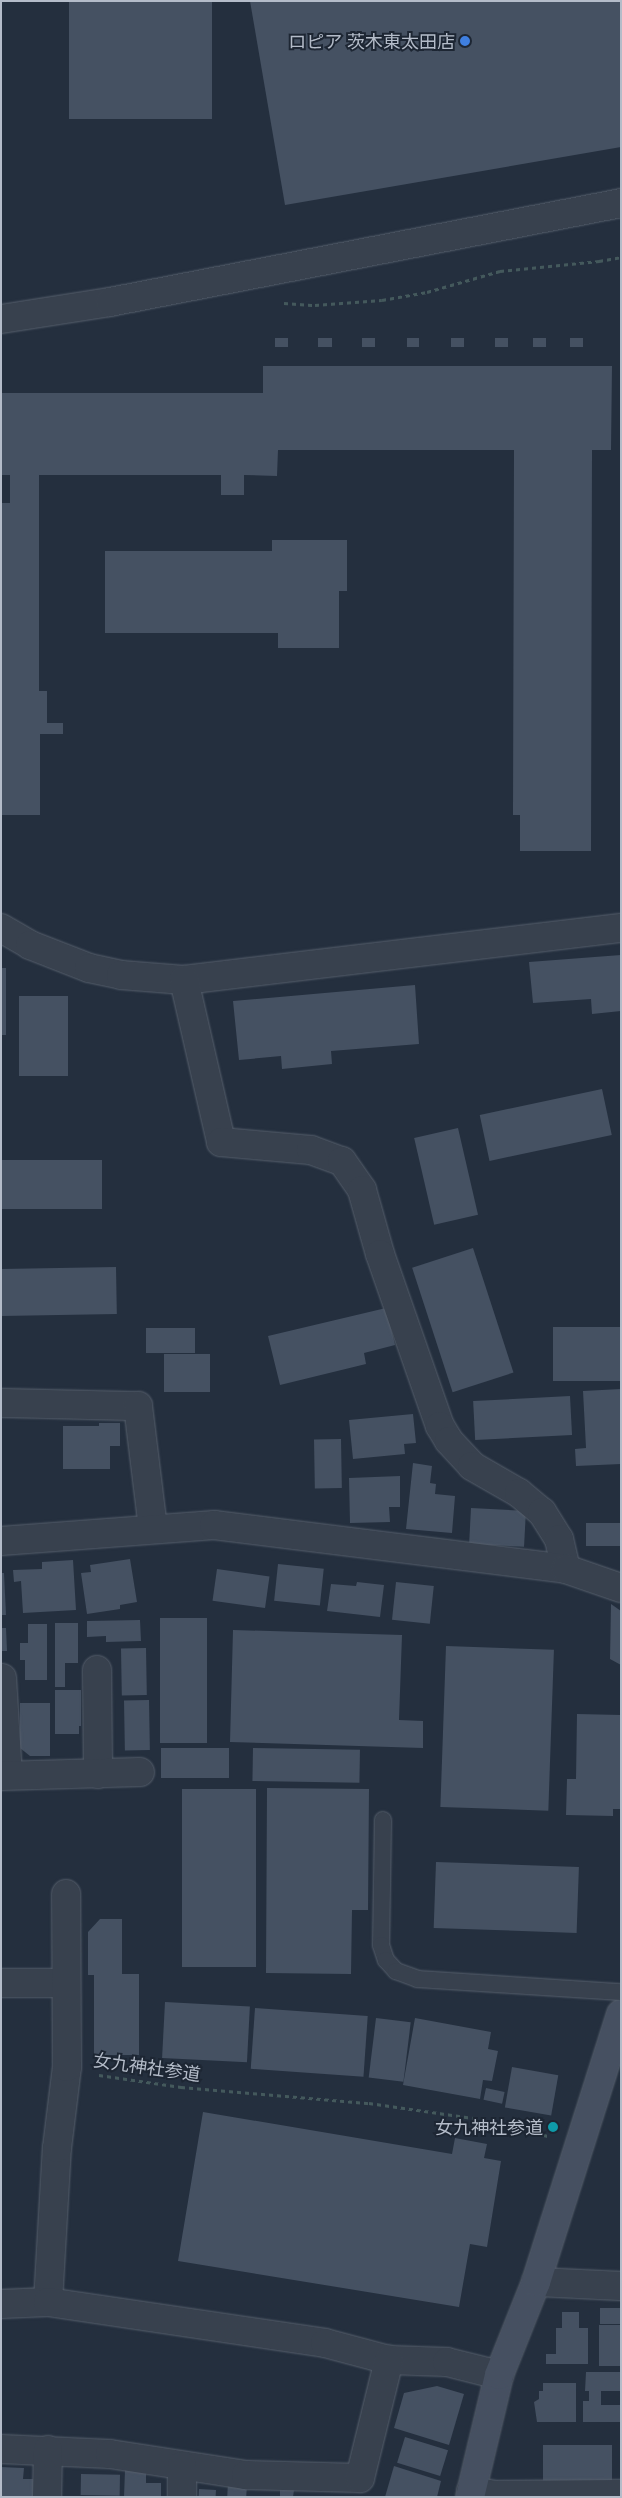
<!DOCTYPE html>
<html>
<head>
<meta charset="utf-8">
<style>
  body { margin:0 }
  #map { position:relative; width:622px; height:2498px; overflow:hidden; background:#242f3e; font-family:"Open Sans","Noto Sans JP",sans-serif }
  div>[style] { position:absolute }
  .building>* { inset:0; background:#455162; transform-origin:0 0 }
  .path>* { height:3px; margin-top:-1.5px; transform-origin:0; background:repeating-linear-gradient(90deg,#44595c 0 4px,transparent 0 8px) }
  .roads { filter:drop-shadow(0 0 1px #565f6c) drop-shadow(0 0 1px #565f6c) }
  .lane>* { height:16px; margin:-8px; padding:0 8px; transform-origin:8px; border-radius:8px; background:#38414e }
  .street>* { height:28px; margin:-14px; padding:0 14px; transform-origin:14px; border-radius:14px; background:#38414e }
  .secondary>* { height:28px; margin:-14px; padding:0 14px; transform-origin:14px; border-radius:14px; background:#465061 }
  .dots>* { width:14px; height:14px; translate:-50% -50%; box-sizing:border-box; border:2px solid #1d2633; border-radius:50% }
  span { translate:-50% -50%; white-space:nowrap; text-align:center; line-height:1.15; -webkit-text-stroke:4px #1d2633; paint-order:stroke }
  .poi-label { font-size:18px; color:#b4bcc9 }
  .right { translate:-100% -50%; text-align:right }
  .street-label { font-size:18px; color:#b4bcc9 }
  .frame { position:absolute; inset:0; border:2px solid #b4bcc9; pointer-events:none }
</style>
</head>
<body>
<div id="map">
  <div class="building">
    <i style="left:69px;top:1px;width:143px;height:118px"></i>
    <i style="clip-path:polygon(250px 1px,621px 1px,621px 147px,285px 205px)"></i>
    <i style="left:275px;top:338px;width:13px;height:9px"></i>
    <i style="left:318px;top:338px;width:14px;height:9px"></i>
    <i style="left:362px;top:338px;width:13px;height:9px"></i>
    <i style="left:407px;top:338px;width:12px;height:9px"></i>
    <i style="left:451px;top:338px;width:13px;height:9px"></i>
    <i style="left:495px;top:338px;width:13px;height:9px"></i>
    <i style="left:533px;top:338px;width:13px;height:9px"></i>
    <i style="left:570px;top:338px;width:13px;height:9px"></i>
    <i style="clip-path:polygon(263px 366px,612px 366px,611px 450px,592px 450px,591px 851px,520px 851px,520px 815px,513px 815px,514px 450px,278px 450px,277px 476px,244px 475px,244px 495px,221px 495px,221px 475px,39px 475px,39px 691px,47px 691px,47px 723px,63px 723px,63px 734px,40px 734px,40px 815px,1px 815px,1px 503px,10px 503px,10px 475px,1px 475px,1px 393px,263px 393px)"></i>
    <i style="clip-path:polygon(272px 540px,347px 540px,347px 591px,339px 591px,339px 648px,278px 648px,278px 633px,105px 633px,105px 551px,272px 551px)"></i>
    <i style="clip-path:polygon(621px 955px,621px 1011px,592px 1014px,591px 999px,533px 1003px,529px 962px)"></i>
    <i style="left:1px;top:968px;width:5px;height:67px"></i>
    <i style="clip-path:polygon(415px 985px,419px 1044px,331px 1051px,332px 1064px,282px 1069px,281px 1056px,239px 1060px,233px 1001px)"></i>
    <i style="left:19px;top:996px;width:49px;height:80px"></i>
    <i style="left:602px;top:1089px;width:47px;height:125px;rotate:78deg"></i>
    <i style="left:458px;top:1128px;width:89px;height:45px;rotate:77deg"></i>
    <i style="left:102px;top:1160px;width:49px;height:101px;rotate:90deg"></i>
    <i style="left:473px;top:1248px;width:131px;height:64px;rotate:72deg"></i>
    <i style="left:116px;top:1267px;width:47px;height:115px;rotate:89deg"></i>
    <i style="clip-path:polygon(386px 1308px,395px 1345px,364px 1353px,366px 1364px,280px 1385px,268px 1336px)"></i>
    <i style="left:621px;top:1327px;width:54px;height:68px;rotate:90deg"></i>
    <i style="left:146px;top:1328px;width:49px;height:25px"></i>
    <i style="left:164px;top:1354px;width:46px;height:38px"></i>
    <i style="clip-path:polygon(621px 1389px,621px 1464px,576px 1466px,575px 1449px,586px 1448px,583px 1391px)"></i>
    <i style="left:570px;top:1396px;width:39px;height:97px;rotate:87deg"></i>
    <i style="clip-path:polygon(413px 1414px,416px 1443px,404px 1444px,405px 1454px,353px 1459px,349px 1420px)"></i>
    <i style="clip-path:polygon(99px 1423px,120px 1423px,120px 1446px,110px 1446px,110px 1469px,63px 1469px,63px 1426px,99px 1426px)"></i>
    <i style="left:341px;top:1439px;width:49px;height:27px;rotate:89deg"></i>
    <i style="clip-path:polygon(413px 1463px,432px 1466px,430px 1483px,436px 1484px,435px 1494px,455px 1496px,452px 1533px,406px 1529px)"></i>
    <i style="clip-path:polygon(400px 1476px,400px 1507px,389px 1507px,390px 1522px,350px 1523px,349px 1478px)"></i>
    <i style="left:471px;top:1508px;width:55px;height:36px;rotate:3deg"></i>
    <i style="left:621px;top:1523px;width:23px;height:35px;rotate:90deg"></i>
    <i style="clip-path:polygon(130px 1559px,137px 1602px,120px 1605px,120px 1609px,87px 1614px,81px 1573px,91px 1572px,90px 1565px)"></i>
    <i style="clip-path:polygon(73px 1560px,76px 1610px,23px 1613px,21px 1581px,14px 1582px,13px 1570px,42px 1569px,42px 1562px)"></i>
    <i style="left:278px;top:1564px;width:46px;height:37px;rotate:6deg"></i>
    <i style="left:217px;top:1569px;width:53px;height:32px;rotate:8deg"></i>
    <i style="clip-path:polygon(1px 1573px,4px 1573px,6px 1615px,1px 1615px)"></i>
    <i style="clip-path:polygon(357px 1582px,384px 1585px,380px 1617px,327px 1611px,331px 1584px,356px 1586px)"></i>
    <i style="left:396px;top:1582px;width:38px;height:38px;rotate:6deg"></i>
    <i style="clip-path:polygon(611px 1604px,621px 1611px,621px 1665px,610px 1659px)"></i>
    <i style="left:160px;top:1618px;width:47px;height:125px"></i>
    <i style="clip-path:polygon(140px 1620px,141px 1641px,106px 1642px,106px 1636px,87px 1637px,87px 1621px)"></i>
    <i style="clip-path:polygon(55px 1623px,78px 1623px,78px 1663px,65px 1663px,65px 1687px,55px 1687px)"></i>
    <i style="clip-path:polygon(28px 1624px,47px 1624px,47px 1680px,25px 1680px,25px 1660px,20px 1660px,20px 1643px,28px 1643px)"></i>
    <i style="clip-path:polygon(1px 1628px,6px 1628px,7px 1651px,1px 1651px)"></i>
    <i style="clip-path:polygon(233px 1630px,402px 1635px,399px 1720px,423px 1721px,423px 1748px,230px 1742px)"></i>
    <i style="left:446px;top:1646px;width:108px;height:161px;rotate:2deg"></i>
    <i style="left:146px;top:1648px;width:47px;height:25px;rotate:89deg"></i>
    <i style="clip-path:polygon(55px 1690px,81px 1690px,81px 1726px,79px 1726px,79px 1734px,55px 1734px)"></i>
    <i style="left:149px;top:1700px;width:50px;height:25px;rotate:89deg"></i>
    <i style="clip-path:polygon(20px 1703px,50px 1703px,50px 1756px,30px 1756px,20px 1748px)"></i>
    <i style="clip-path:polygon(577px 1714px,621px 1715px,621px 1809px,613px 1809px,613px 1816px,566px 1815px,567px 1779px,576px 1779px)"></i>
    <i style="left:161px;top:1748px;width:68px;height:30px"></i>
    <i style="left:253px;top:1748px;width:107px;height:33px;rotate:1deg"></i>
    <i style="clip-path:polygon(267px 1788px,369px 1789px,368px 1910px,352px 1910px,351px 1974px,266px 1973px)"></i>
    <i style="left:182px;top:1789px;width:74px;height:178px"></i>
    <i style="left:436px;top:1862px;width:143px;height:66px;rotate:2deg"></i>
    <i style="clip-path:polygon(100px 1919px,122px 1919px,122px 1974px,139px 1974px,139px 2055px,94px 2055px,94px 1975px,88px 1975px,88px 1932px)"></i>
    <i style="left:165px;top:2002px;width:85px;height:56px;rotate:3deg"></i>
    <i style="left:255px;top:2008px;width:113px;height:61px;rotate:4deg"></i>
    <i style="left:376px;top:2018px;width:35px;height:60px;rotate:7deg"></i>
    <i style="clip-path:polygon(415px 2018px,491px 2032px,488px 2049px,498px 2051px,492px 2081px,483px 2080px,480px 2099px,403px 2085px)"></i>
    <i style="left:512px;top:2067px;width:47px;height:41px;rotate:10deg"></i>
    <i style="left:486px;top:2088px;width:19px;height:12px;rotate:12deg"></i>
    <i style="clip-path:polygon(203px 2112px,452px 2154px,455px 2138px,487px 2144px,484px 2158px,501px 2161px,487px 2247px,470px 2244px,459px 2307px,178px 2261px)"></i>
    <i style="left:600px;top:2308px;width:21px;height:16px"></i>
    <i style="clip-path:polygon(562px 2312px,579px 2312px,579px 2328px,588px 2328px,588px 2364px,546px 2364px,546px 2354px,556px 2354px,556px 2328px,562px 2328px)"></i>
    <i style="left:599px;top:2325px;width:22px;height:41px"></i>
    <i style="clip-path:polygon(586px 2372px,620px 2372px,620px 2391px,601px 2391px,601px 2405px,621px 2405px,621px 2422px,583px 2422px,583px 2401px,589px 2401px,589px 2391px,585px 2391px)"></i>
    <i style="clip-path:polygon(543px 2383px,576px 2383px,576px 2422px,537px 2422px,534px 2402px,539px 2399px,539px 2391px,543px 2391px)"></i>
    <i style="clip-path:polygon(437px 2386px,464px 2394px,449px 2445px,394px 2428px,404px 2393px)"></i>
    <i style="left:405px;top:2437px;width:45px;height:27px;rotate:17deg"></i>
    <i style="left:543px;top:2445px;width:69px;height:40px"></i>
    <i style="clip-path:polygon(394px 2466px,441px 2481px,437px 2497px,385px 2497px)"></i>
    <i style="clip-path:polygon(1px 2467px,24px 2468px,23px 2479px,35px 2479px,35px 2497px,1px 2497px)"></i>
    <i style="clip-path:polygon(125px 2470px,146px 2471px,146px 2483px,161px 2483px,161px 2497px,124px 2497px)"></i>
    <i style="left:81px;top:2474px;width:39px;height:21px;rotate:1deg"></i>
    <i style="left:228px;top:2482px;width:19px;height:15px;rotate:3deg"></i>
    <i style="left:199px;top:2489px;width:17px;height:8px;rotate:3deg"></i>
    <i style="clip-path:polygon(280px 2489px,294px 2490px,293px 2497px,280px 2497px)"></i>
  </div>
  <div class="path">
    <i style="left:284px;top:303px;width:31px;rotate:4deg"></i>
    <i style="left:315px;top:305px;width:67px;rotate:-4.3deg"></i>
    <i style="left:382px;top:300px;width:46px;rotate:-10.1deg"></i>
    <i style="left:427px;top:292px;width:76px;rotate:-16deg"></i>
    <i style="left:500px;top:271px;width:100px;rotate:-5.8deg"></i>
    <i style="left:599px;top:261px;width:22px;rotate:-10deg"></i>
    <i style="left:99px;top:2075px;width:83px;rotate:8.3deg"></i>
    <i style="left:181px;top:2087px;width:189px;rotate:4.9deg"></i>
    <i style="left:369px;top:2103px;width:105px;rotate:8.2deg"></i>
    <i style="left:473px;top:2118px;width:77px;rotate:13.5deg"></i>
  </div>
  <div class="roads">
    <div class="lane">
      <i style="left:383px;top:1820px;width:125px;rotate:90.9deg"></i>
      <i style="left:381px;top:1945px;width:16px;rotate:72deg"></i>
      <i style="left:386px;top:1960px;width:15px;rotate:48deg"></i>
      <i style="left:396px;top:1971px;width:23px;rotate:20deg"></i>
      <i style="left:418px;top:1979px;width:203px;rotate:3.7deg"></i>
    </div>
    <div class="street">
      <i style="left:1px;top:319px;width:110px;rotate:-8.9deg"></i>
      <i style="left:110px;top:302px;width:521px;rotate:-10.96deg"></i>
      <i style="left:1px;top:928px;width:34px;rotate:30deg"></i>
      <i style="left:30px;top:945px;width:63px;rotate:21.3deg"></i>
      <i style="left:89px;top:968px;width:33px;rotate:12deg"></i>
      <i style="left:121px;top:975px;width:63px;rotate:4.5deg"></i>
      <i style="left:184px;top:980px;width:440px;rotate:-6.8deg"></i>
      <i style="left:184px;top:980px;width:166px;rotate:77.1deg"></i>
      <i style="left:221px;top:1142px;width:90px;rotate:5.1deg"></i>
      <i style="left:311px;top:1150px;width:33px;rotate:20deg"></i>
      <i style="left:342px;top:1161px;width:35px;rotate:55deg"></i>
      <i style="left:362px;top:1190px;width:66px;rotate:74.3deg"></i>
      <i style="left:380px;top:1254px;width:182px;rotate:70.8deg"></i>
      <i style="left:440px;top:1426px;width:17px;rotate:59deg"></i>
      <i style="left:449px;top:1441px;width:34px;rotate:47deg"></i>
      <i style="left:472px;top:1466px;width:54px;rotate:29.9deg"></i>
      <i style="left:519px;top:1493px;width:30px;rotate:40deg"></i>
      <i style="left:542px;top:1512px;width:32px;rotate:58deg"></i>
      <i style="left:559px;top:1539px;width:31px;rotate:77deg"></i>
      <i style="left:1px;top:1403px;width:137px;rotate:1.3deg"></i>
      <i style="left:138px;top:1406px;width:123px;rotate:83deg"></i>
      <i style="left:1px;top:1541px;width:214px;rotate:-4.3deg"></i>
      <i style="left:214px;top:1525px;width:355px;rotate:7.1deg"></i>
      <i style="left:566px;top:1569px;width:58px;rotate:19.1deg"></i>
      <i style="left:97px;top:1670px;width:104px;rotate:89.4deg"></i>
      <i style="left:2px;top:1678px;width:97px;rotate:86.5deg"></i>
      <i style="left:1px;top:1776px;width:139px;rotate:-1.6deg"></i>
      <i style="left:1px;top:1983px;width:64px"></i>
      <i style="left:536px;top:2282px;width:85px;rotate:2.7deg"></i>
      <i style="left:48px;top:2302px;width:154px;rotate:-86.7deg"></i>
      <i style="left:57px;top:2148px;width:82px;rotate:-83deg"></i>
      <i style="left:67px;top:2067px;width:173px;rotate:-90.3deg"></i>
      <i style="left:1px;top:2304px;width:47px;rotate:-2.4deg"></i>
      <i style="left:48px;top:2302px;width:280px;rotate:8.4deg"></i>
      <i style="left:325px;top:2343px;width:66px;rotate:14.9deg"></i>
      <i style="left:389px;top:2360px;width:58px;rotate:2deg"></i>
      <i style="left:447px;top:2362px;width:54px;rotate:14deg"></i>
      <i style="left:1px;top:2449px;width:109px;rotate:2.6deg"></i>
      <i style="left:110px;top:2454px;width:138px;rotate:8.8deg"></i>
      <i style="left:246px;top:2475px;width:114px;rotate:1.5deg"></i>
      <i style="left:360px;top:2478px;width:122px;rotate:-76.2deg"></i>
      <i style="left:471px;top:2491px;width:24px;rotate:9deg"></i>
      <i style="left:495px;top:2495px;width:126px;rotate:-0.5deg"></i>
      <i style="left:47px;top:2497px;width:47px;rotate:-88.8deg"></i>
      <i style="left:182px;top:2497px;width:31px;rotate:-90deg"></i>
    </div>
    <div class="secondary">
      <i style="left:470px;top:2497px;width:125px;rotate:-76.6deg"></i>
      <i style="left:499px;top:2375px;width:100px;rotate:-68.3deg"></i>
      <i style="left:536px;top:2282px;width:281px;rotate:-72.4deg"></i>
    </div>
  </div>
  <div class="dots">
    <i style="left:465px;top:41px;background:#3f7fe0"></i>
    <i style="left:553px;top:2127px;background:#0f9aa8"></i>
  </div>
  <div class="poi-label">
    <span class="right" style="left:455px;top:41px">ロピア 茨木東太田店</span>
    <span class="right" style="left:543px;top:2127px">女九神社参道</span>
  </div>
  <div class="street-label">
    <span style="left:147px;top:2067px;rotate:8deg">女九神社参道</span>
  </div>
  <div class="frame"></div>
</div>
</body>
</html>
